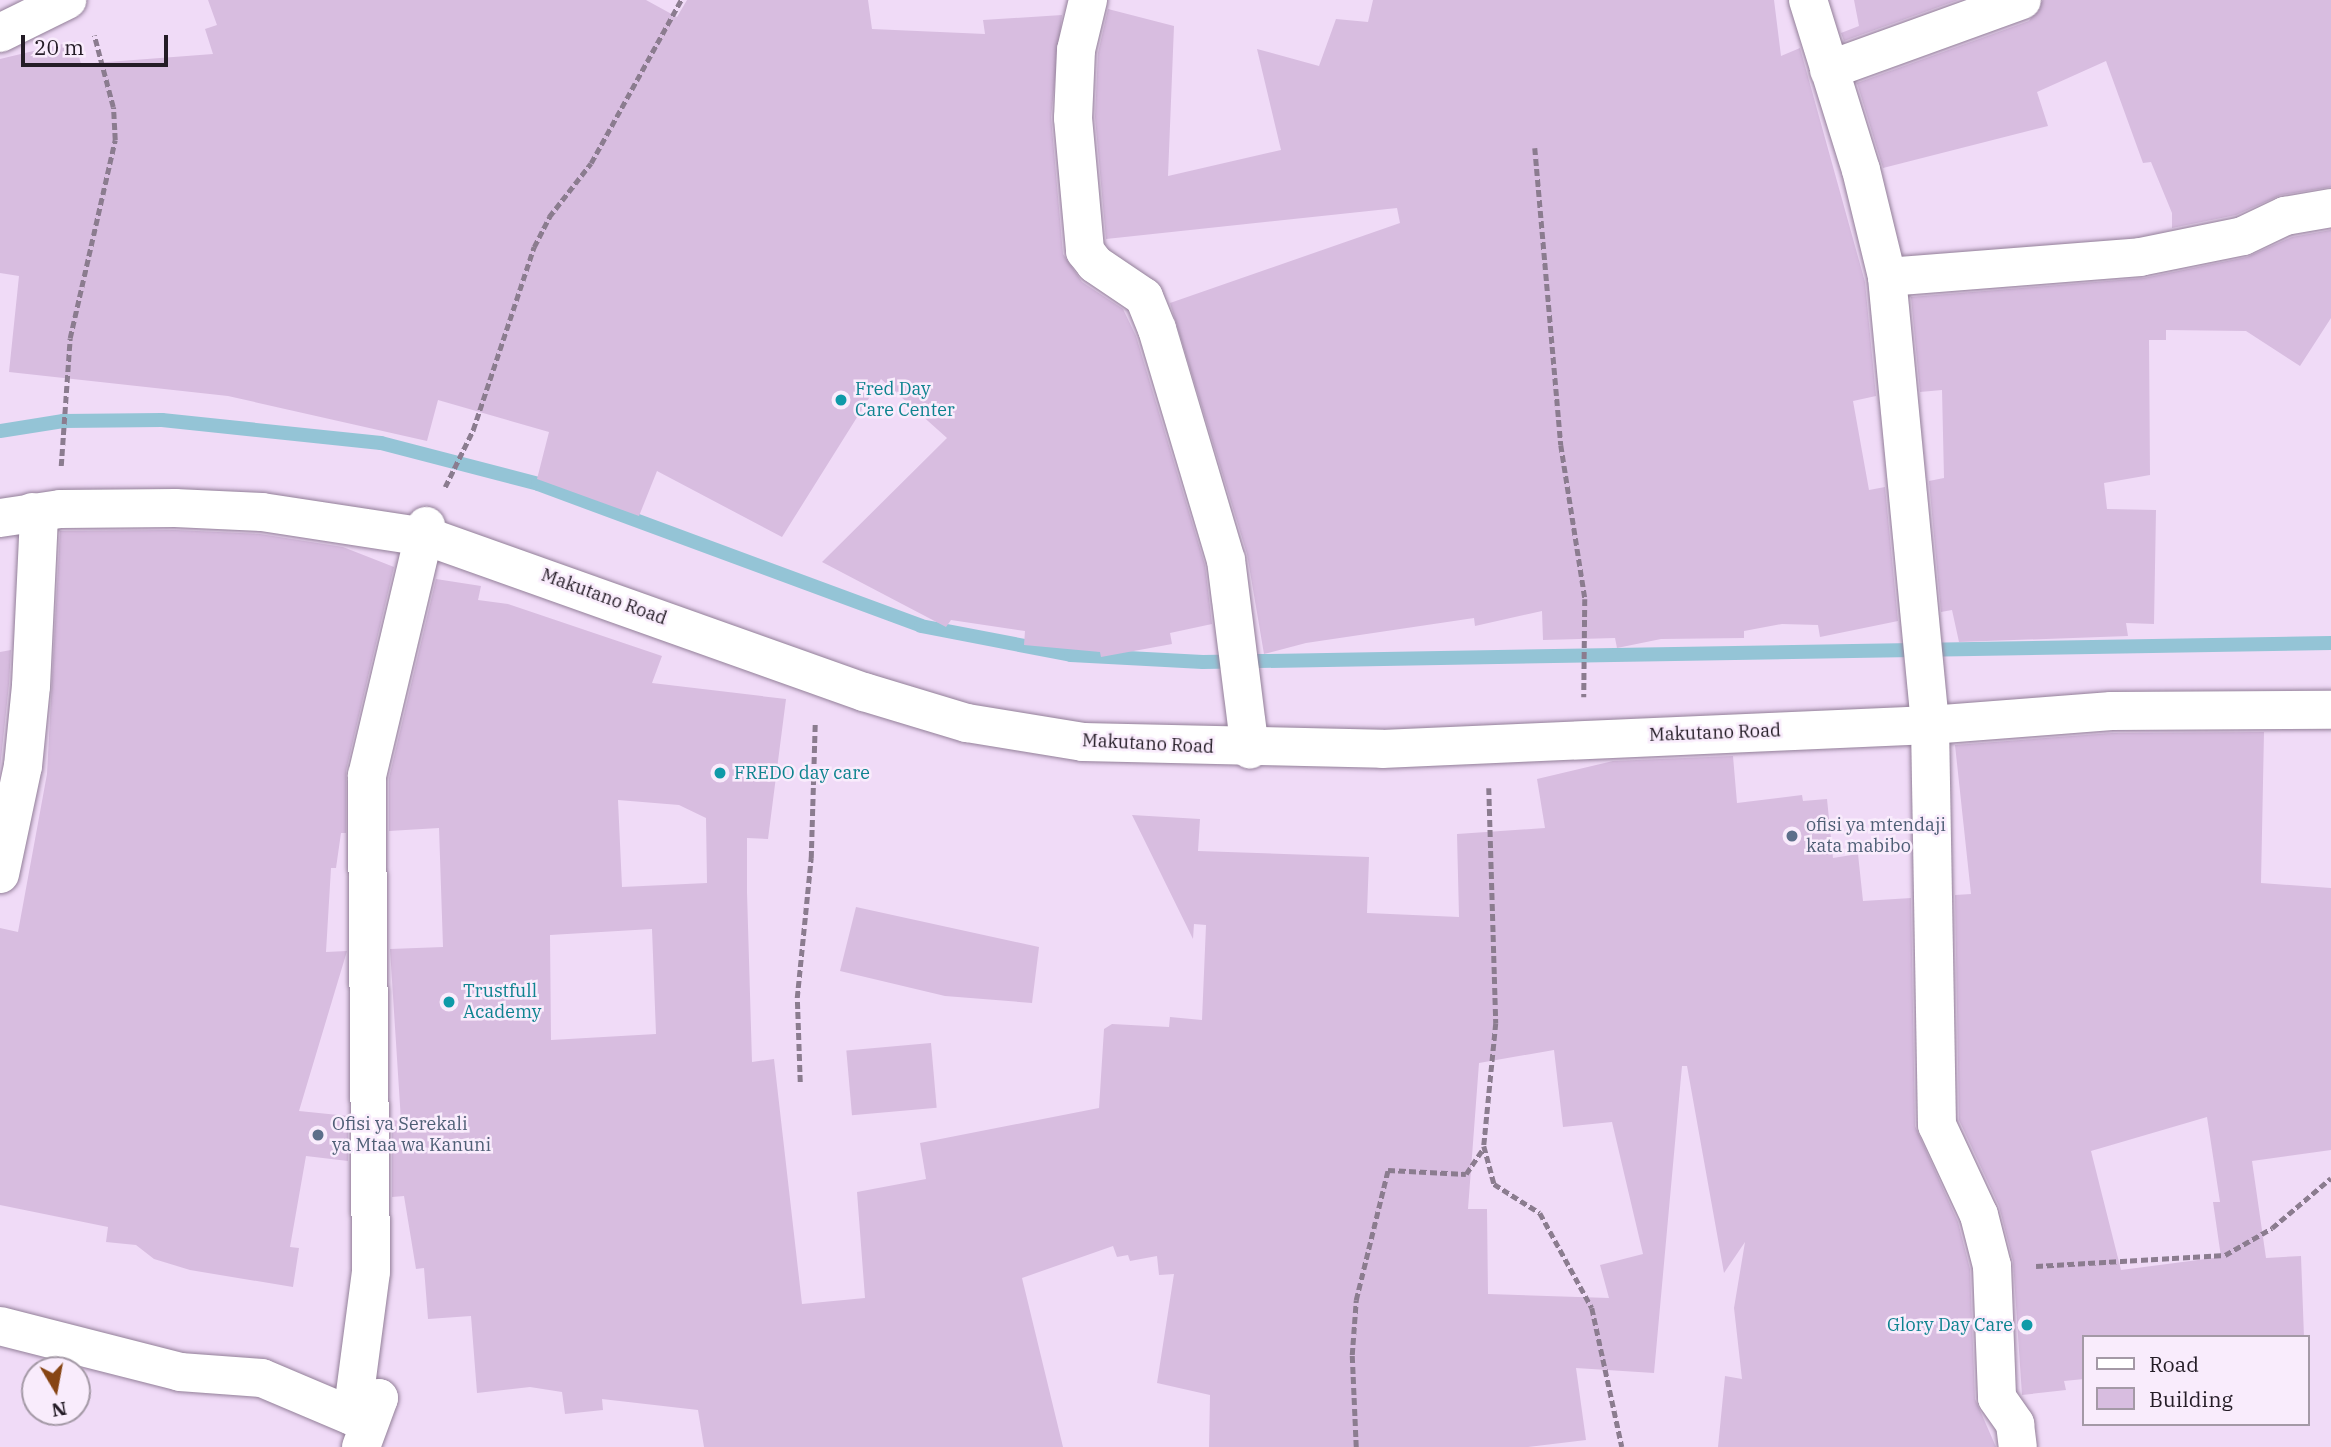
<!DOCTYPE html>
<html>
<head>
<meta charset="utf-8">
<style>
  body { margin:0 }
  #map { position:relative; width:2331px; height:1447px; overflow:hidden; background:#f0dbf7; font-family:"IBM Plex Serif",serif }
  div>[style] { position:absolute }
  .stream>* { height:14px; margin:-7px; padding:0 7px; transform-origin:7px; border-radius:7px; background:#94c4d6 }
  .building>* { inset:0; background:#d8bde0; transform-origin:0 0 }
  .path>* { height:4.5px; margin-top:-2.25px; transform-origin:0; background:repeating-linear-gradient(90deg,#8b7c8f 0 7px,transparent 0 10.5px) }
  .roads { filter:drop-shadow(0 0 2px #927f98) drop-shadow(0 0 2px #927f98) }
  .minor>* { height:38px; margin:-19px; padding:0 19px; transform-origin:19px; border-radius:19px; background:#fff }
  .dots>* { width:19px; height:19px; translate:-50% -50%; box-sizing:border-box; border:4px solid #f9ecfc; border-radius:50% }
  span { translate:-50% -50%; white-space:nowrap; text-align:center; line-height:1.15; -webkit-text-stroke:5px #f9ecfc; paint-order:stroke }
  .culture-label { font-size:18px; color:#0d838f }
  .left { translate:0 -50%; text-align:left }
  .right { translate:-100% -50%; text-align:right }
  .street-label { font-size:18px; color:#241c26 }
  .service-label { font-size:18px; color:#4e5e75 }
  .legend { position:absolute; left:2082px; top:1335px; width:228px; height:91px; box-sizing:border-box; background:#f9ecfc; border:2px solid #a499a6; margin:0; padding:9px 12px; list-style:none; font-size:21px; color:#241c26 }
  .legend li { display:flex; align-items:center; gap:14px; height:35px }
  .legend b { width:35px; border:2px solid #a499a6 }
  .north { position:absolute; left:21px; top:1356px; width:70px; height:70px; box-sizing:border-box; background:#f9ecfc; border:2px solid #a499a6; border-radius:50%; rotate:170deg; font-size:19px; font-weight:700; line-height:28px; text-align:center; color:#241c26 }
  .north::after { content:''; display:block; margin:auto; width:24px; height:32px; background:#874513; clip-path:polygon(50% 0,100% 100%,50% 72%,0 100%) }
  .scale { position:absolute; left:21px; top:35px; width:147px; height:32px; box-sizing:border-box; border:4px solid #241c26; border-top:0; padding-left:9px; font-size:21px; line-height:24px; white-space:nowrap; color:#241c26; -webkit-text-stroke:5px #f9ecfc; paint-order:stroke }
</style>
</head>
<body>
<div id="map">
  <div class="stream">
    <i style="left:0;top:431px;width:64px;rotate:-9deg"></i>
    <i style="left:63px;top:421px;width:99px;rotate:-0.6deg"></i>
    <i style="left:162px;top:420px;width:220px;rotate:6deg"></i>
    <i style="left:381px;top:443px;width:162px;rotate:14.6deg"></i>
    <i style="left:538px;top:484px;width:408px;rotate:20.3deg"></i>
    <i style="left:921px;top:626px;width:153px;rotate:10.9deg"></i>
    <i style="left:1071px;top:655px;width:132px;rotate:3deg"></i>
    <i style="left:1203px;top:662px;width:1128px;rotate:-0.96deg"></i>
  </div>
  <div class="building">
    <i style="clip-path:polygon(208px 0,646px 0,677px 17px,687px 0,868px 0,872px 29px,985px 34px,983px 20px,1062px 15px,1051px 117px,1063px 254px,1082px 282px,1123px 309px,1136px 336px,1205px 565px,1212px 624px,1170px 633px,1172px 644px,1101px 657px,1100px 652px,1024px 645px,1025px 631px,951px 620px,946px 627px,822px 562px,947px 438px,881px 379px,782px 537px,657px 471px,639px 516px,537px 479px,549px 432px,438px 400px,427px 441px,228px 396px,9px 372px,19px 276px,0 273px,0 59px,75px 41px,81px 64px,213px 54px,205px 29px,217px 25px)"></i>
    <i style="clip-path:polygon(1373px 0,1774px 0,1781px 56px,1800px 48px,1865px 282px,1876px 396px,1853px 401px,1869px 490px,1885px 487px,1898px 621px,1820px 637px,1818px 625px,1782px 624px,1744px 631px,1744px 638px,1661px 639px,1617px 648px,1615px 638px,1543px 640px,1542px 611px,1475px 626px,1474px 618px,1306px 643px,1264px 654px,1247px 554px,1170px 303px,1400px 223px,1397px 208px,1106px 239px,1095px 117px,1098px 53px,1108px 9px,1174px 26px,1168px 176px,1281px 150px,1257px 49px,1319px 66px,1336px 19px,1368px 22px)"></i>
    <i style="clip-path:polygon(1854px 0,1958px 0,1844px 41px,1841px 33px,1859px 26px)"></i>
    <i style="clip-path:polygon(2043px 0,2331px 0,2331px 187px,2281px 195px,2236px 215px,2172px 228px,2172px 213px,2151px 162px,2143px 163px,2106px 61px,2037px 92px,2048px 126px,1883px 168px,1857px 83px,2029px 21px)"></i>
    <i style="clip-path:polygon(2331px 230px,2331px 318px,2300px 366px,2246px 331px,2166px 330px,2166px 340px,2149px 340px,2150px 475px,2104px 483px,2107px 509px,2156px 510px,2154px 624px,2126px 623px,2128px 636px,1959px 642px,1952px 610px,1941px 612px,1929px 481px,1944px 478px,1942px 390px,1920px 392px,1911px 297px,2144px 278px,2247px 257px,2292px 237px)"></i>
    <i style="clip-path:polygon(175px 530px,260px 534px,343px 547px,394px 567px,346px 771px,346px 833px,341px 833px,336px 868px,331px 868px,326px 952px,347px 951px,299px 1111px,348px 1116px,348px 1161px,306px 1156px,290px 1247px,299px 1248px,293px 1287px,190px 1270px,154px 1259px,136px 1245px,106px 1242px,108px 1227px,0 1205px,0 928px,18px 932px,47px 774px,60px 531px)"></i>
    <i style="clip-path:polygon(evenodd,436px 579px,481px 586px,478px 600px,508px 604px,662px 656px,652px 683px,786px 699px,768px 839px,747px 838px,747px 892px,752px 1062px,774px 1059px,802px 1304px,865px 1298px,857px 1192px,926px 1179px,920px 1143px,1099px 1108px,1104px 1029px,1112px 1024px,1169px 1027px,1170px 1017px,1202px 1020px,1206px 925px,1194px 924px,1193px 939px,1132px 815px,1200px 819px,1198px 851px,1369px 857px,1367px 913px,1459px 917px,1457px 834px,1545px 828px,1537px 779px,1613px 761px,1733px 756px,1737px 803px,1802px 795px,1803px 801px,1827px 799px,1833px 858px,1858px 854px,1863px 901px,1911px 898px,1915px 1126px,1958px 1222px,1970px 1269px,1975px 1399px,1996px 1447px,1718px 1447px,1725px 1376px,1742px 1379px,1734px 1308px,1745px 1242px,1724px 1273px,1687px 1066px,1682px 1066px,1654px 1373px,1576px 1368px,1586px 1440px,1528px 1447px,1209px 1447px,1210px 1395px,1157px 1383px,1174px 1274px,1159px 1275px,1157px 1256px,1130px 1261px,1128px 1255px,1117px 1257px,1113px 1246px,1022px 1278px,1063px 1447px,704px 1447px,698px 1410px,602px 1399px,603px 1410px,565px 1414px,562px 1392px,530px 1387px,477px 1393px,471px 1316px,428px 1319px,424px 1268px,416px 1269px,404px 1196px,392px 1197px,392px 1120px,401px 1121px,390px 949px,443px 947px,439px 828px,389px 831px,389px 778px,436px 579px,618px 800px,679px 805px,706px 818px,707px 883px,622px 887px,618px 800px,436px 579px,652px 929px,656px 1034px,551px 1040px,550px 935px,652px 929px,436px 579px,1554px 1050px,1563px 1127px,1612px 1122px,1643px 1254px,1600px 1265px,1609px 1298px,1488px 1294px,1487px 1209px,1468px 1209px,1479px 1063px,1554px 1050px)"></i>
    <i style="clip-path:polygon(11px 650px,9px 684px,0 769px,0 652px)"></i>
    <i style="clip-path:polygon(evenodd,2264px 732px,2261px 883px,2331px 888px,2331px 1150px,2252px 1161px,2266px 1258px,2301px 1256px,2304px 1337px,2084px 1337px,2084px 1379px,2064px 1381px,2066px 1390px,2022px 1395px,2013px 1261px,1999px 1206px,1959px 1120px,1955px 895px,1971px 894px,1955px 745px,2112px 733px,2264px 732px,2207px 1117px,2220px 1202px,2213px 1202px,2221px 1257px,2121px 1270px,2091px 1151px,2207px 1117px)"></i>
    <i style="clip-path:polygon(856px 907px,1039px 947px,1032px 1003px,945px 996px,840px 971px)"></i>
    <i style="left:931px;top:1043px;width:65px;height:85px;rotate:85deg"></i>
  </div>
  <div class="path">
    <i style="left:1535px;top:148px;width:298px;rotate:85deg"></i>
    <i style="left:1561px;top:445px;width:156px;rotate:81.1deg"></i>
    <i style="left:1585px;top:599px;width:98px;rotate:90.6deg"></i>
    <i style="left:61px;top:466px;width:128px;rotate:-86deg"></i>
    <i style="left:70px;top:338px;width:203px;rotate:-77.2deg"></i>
    <i style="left:115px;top:140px;width:33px;rotate:-93deg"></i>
    <i style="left:113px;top:107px;width:74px;rotate:-104.8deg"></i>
    <i style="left:445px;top:487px;width:64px;rotate:-63.8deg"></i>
    <i style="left:473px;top:430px;width:193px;rotate:-71.6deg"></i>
    <i style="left:534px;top:247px;width:34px;rotate:-63deg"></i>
    <i style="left:549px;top:217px;width:68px;rotate:-52.1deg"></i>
    <i style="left:591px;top:163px;width:186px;rotate:-61.1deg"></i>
    <i style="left:1489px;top:788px;width:235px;rotate:88.3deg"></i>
    <i style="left:1496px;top:1023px;width:124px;rotate:95.6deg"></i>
    <i style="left:1484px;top:1146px;width:39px;rotate:75deg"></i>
    <i style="left:1494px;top:1184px;width:54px;rotate:32.2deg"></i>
    <i style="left:1540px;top:1213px;width:108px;rotate:61.3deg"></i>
    <i style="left:1592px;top:1308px;width:142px;rotate:77.8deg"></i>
    <i style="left:800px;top:1082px;width:84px;rotate:-92deg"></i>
    <i style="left:797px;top:998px;width:141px;rotate:-84.3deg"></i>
    <i style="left:811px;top:858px;width:136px;rotate:-88.3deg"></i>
    <i style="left:2036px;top:1266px;width:189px;rotate:-3.3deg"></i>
    <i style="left:2225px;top:1255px;width:54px;rotate:-29.9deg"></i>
    <i style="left:2272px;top:1228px;width:77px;rotate:-40.3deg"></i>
    <i style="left:1356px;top:1447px;width:92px;rotate:-92.5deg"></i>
    <i style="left:1352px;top:1355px;width:55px;rotate:-85.8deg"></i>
    <i style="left:1356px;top:1300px;width:134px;rotate:-76.2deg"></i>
    <i style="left:1388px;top:1170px;width:78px;rotate:2.9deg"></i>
    <i style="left:1466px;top:1174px;width:32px;rotate:-56deg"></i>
  </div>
  <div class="roads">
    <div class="minor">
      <i style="left:1088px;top:0;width:51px;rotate:103.5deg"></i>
      <i style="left:1076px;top:50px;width:68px;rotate:92.5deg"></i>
      <i style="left:1073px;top:118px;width:134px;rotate:84.8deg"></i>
      <i style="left:1085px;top:251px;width:16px;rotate:52deg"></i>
      <i style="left:1095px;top:264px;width:59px;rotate:34deg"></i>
      <i style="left:1144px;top:297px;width:35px;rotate:68deg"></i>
      <i style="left:1157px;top:329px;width:241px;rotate:73.4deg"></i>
      <i style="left:1226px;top:560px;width:191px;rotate:82.8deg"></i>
      <i style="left:1808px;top:0;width:178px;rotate:72.7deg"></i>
      <i style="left:1861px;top:170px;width:110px;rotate:76.3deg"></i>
      <i style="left:1887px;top:277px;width:450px;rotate:84.5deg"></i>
      <i style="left:1930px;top:725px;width:400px;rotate:89deg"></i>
      <i style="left:1937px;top:1125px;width:99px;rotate:65deg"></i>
      <i style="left:1979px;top:1215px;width:53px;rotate:75.7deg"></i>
      <i style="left:1992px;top:1266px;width:132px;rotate:87.8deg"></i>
      <i style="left:1997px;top:1398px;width:32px;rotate:55deg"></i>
      <i style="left:2015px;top:1424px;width:23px;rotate:83deg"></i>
      <i style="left:0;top:33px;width:75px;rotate:-26.2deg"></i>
      <i style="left:1829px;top:70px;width:205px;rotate:-19.9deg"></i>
      <i style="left:1887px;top:277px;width:254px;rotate:-4.5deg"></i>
      <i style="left:2140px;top:257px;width:105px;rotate:-11.5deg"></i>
      <i style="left:2243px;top:236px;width:47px;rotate:-25.5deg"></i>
      <i style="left:2285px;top:216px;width:47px;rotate:-9.9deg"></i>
      <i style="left:0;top:518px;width:61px;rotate:-8.5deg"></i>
      <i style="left:60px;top:509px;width:115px;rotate:-0.5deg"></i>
      <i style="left:175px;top:508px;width:87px;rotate:2.6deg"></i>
      <i style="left:262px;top:512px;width:171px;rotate:8.7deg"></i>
      <i style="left:431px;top:538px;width:460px;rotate:19.6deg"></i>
      <i style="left:864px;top:692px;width:108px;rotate:16.8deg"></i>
      <i style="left:967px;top:723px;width:118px;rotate:9.3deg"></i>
      <i style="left:1083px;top:742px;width:299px;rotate:1.3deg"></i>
      <i style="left:1382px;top:749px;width:549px;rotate:-2.51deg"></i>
      <i style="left:1930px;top:725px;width:182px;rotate:-4.4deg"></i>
      <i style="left:2111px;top:711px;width:220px;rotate:-0.3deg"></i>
      <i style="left:0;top:874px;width:110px;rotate:-78deg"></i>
      <i style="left:23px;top:766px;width:80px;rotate:-84.3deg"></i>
      <i style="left:31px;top:686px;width:170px;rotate:-87.3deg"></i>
      <i style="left:39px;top:516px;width:8px;rotate:-150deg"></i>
      <i style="left:0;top:1326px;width:186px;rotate:14.3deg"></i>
      <i style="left:180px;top:1372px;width:82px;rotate:4.2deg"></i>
      <i style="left:262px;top:1378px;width:98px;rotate:22.9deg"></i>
      <i style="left:352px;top:1416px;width:145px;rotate:-82.5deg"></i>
      <i style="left:371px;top:1272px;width:496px;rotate:-90.5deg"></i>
      <i style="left:367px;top:776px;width:257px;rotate:-76.7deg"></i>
      <i style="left:361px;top:1447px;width:52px;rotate:-69.8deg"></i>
      <i style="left:379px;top:1398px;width:9px;rotate:144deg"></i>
    </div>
  </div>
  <div class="dots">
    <i style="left:841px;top:400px;background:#0f9aa8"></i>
    <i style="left:720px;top:773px;background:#0f9aa8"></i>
    <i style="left:1792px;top:836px;background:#5c6f8a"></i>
    <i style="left:449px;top:1002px;background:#0f9aa8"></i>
    <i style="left:318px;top:1135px;background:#5c6f8a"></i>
    <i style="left:2027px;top:1325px;background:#0f9aa8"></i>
  </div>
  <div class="culture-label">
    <span class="left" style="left:855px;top:400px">Fred Day<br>Care Center</span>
    <span class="left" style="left:734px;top:773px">FREDO day care</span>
    <span class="left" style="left:463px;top:1002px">Trustfull<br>Academy</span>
    <span class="right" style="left:2013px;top:1325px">Glory Day Care</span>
  </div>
  <div class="street-label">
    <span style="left:604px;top:597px;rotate:20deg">Makutano Road</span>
    <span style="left:1715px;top:733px;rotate:-2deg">Makutano Road</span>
    <span style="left:1148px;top:744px;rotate:3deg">Makutano Road</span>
  </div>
  <div class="service-label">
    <span class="left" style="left:1806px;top:836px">ofisi ya mtendaji<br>kata mabibo</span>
    <span class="left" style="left:332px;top:1135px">Ofisi ya Serekali<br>ya Mtaa wa Kanuni</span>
  </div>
  <ul class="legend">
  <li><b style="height:9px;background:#fff"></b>Road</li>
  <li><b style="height:19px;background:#d8bde0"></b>Building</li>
  </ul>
  <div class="north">N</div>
  <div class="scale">20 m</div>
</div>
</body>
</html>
